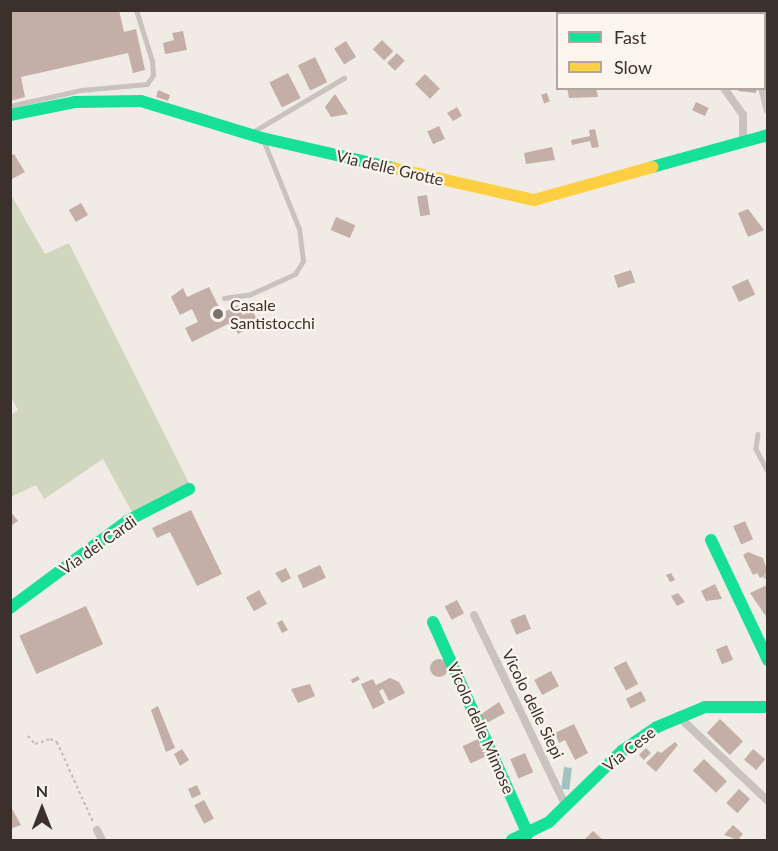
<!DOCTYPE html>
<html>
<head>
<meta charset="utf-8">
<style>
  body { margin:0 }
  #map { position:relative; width:778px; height:851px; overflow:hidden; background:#f0ebe5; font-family:Lato,sans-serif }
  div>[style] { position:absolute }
  .green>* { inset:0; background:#d1d6bf }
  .water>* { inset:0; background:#a1c2c1; transform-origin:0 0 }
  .building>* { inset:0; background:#c3afa7; transform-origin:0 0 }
  .round { border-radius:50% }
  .path>* { height:1.5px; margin-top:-0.75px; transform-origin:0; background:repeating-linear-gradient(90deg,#c2bbb6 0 3px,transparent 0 6px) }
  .lane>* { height:4.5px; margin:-2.25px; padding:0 2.25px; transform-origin:2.25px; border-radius:2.25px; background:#c9c3be }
  .street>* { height:8px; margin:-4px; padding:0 4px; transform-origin:4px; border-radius:4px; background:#c9c3be }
  .fast>* { height:12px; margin:-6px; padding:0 6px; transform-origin:6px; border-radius:6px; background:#16e098 }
  .slow>* { height:12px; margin:-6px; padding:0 6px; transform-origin:6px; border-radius:6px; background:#ffcf43 }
  .dots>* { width:16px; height:16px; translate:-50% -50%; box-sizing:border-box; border:3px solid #fbf5ee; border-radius:50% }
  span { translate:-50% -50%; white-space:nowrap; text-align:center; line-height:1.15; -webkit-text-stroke:4.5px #fbf5ee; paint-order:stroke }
  .street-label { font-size:16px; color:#3b302b }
  .poi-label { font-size:16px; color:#3b302b }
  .left { translate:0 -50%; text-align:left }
  .frame { position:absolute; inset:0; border:12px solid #3b302b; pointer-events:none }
  .legend { position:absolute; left:556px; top:12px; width:210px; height:78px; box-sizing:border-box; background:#fbf5ee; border:2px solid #aea6a0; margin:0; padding:8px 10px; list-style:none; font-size:18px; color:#3b302b }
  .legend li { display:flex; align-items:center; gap:12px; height:30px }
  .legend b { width:30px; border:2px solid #aea6a0 }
  .north { position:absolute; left:12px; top:779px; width:60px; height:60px; -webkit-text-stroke:4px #fbf5ee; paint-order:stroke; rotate:0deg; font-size:16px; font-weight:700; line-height:24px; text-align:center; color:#3b302b }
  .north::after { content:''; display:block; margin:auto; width:21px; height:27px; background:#3b302b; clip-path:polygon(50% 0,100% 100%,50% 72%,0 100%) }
</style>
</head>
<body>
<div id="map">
  <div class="green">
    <i style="clip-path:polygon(10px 193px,45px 254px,69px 243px,190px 485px,133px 514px,103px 459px,44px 499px,36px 485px,11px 497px,11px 415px,18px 410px,10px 395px)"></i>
  </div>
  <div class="water">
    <i style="left:564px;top:767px;width:8px;height:22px;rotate:7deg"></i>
  </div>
  <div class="building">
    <i style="clip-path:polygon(11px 10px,119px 10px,124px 32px,136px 29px,145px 70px,133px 73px,128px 53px,21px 77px,25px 97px,10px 101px)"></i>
    <i style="clip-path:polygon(183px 31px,187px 50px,165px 54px,163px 43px,174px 40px,172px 33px)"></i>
    <i style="left:382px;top:40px;width:16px;height:13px;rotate:45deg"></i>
    <i style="left:346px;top:41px;width:19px;height:14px;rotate:58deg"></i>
    <i style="left:397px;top:53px;width:11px;height:14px;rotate:45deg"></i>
    <i style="left:315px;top:57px;width:28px;height:19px;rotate:64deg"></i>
    <i style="left:288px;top:73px;width:28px;height:21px;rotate:63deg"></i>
    <i style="left:425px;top:74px;width:21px;height:14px;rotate:45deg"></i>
    <i style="clip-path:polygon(567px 88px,596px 88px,598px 97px,569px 98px)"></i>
    <i style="clip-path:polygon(739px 88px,757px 88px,756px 93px,738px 91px)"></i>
    <i style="clip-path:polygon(158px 90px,170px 95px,168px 101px,156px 97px)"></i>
    <i style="left:547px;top:93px;width:9px;height:6px;rotate:72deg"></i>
    <i style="clip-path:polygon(335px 94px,348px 114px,331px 117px,325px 107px)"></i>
    <i style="left:696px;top:102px;width:14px;height:9px;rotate:25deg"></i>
    <i style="clip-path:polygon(457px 107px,462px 116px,453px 121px,447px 113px)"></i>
    <i style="left:439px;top:126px;width:14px;height:13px;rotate:65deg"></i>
    <i style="clip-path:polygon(595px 129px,599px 147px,592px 148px,590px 141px,572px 145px,571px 140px,590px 136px,589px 130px)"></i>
    <i style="clip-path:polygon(552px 147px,555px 160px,526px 164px,524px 153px)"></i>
    <i style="clip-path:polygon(14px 154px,25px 172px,10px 180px,10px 156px)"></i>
    <i style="left:427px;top:195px;width:20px;height:10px;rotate:81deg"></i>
    <i style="left:81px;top:203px;width:14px;height:14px;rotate:60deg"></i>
    <i style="clip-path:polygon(748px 209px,764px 230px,748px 237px,738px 213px)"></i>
    <i style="left:336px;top:217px;width:21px;height:14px;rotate:23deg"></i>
    <i style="left:631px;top:270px;width:13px;height:18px;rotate:72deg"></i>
    <i style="left:748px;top:279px;width:17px;height:18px;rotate:65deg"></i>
    <i style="clip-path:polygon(209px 287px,222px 313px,238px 305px,243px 315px,252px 310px,259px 323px,238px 334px,232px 322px,192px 342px,185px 328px,198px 322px,192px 309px,180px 315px,171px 297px,183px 288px,187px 297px)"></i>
    <i style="clip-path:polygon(191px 510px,222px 574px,197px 586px,170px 532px,157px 538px,152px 528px)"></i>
    <i style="clip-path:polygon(10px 511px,18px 521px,12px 525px,10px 523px)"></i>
    <i style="left:745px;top:521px;width:20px;height:13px;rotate:66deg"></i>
    <i style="clip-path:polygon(748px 552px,763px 558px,768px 574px,760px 578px,757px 573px,753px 575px,743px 555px)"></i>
    <i style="left:320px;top:565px;width:14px;height:25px;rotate:65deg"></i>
    <i style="clip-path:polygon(286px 568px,291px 578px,282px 583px,275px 573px)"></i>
    <i style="clip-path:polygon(671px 573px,675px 580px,670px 582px,666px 575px)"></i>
    <i style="clip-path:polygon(715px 584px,722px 599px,706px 601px,701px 591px)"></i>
    <i style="clip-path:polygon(767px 585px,768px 614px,765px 615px,750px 593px)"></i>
    <i style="left:259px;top:590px;width:16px;height:15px;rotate:60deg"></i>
    <i style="clip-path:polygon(678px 593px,685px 602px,677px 606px,671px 596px)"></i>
    <i style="left:457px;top:600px;width:15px;height:14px;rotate:62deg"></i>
    <i style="left:86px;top:606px;width:42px;height:73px;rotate:66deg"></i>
    <i style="left:525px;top:614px;width:16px;height:16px;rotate:68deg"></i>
    <i style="clip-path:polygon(282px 620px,288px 630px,282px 633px,277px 623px)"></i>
    <i style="left:727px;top:645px;width:16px;height:12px;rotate:68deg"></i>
    <i class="round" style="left:430px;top:659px;width:18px;height:18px"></i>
    <i style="left:626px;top:661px;width:26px;height:14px;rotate:62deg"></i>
    <i style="left:551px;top:671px;width:17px;height:19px;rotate:62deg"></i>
    <i style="left:358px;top:676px;width:4px;height:8px;rotate:63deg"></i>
    <i style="clip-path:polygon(390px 678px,399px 682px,405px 693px,389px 701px,383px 689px,379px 691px,385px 703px,373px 709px,361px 684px,373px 679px,376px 685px)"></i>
    <i style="clip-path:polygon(310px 684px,315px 696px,298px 703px,291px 689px)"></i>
    <i style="left:641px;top:691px;width:11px;height:17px;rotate:63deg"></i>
    <i style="clip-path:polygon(499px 702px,505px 713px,485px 724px,480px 715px)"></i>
    <i style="clip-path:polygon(158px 706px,175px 748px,166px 752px,151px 710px)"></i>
    <i style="left:720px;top:719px;width:32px;height:19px;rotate:44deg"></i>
    <i style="clip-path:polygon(574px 724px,588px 753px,575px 760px,565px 740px,559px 743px,555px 733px)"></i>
    <i style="left:478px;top:739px;width:19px;height:17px;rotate:65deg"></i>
    <i style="clip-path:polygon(675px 742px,678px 745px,656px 772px,646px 763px,658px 751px,661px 753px)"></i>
    <i style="left:646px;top:748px;width:7px;height:10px;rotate:45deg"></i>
    <i style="clip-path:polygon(182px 749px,189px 760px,180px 766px,174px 754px)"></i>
    <i style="left:753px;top:749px;width:16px;height:14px;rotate:40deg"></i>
    <i style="left:525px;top:753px;width:21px;height:16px;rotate:67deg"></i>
    <i style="left:704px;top:759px;width:32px;height:16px;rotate:44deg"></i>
    <i style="left:197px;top:785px;width:10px;height:10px;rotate:66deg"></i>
    <i style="left:739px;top:789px;width:15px;height:19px;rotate:42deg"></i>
    <i style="left:204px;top:800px;width:21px;height:11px;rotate:62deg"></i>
    <i style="clip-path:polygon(10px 805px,21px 825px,10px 829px)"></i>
    <i style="clip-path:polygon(733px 825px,743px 834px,738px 840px,724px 835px)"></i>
    <i style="clip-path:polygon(593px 831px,603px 840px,584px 840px)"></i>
  </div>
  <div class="path">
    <i style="left:28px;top:736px;width:11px;rotate:49deg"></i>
    <i style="left:35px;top:744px;width:16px;rotate:-18deg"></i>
    <i style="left:50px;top:739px;width:8px;rotate:23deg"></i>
    <i style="left:57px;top:742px;width:90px;rotate:65.7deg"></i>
  </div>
  <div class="lane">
    <i style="left:10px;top:106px;width:73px;rotate:-12.7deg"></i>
    <i style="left:81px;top:90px;width:66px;rotate:-5.2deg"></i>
    <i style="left:147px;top:84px;width:11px;rotate:-56deg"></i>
    <i style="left:153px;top:75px;width:14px;rotate:-94deg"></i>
    <i style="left:152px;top:61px;width:53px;rotate:-107.4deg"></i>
    <i style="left:251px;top:133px;width:108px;rotate:-30.6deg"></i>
    <i style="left:224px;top:298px;width:27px;rotate:-8deg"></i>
    <i style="left:251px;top:294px;width:48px;rotate:-24.4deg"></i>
    <i style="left:295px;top:274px;width:15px;rotate:-58deg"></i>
    <i style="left:303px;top:261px;width:32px;rotate:-97deg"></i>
    <i style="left:299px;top:229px;width:96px;rotate:-112deg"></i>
    <i style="left:758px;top:434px;width:15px;rotate:98deg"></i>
    <i style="left:756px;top:449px;width:26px;rotate:62deg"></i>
    <i style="left:765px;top:576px;width:3px;rotate:-18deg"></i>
  </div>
  <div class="street">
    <i style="left:668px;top:10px;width:4px;rotate:63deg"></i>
    <i style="left:764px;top:36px;width:4px;rotate:-27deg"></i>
    <i style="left:724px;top:88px;width:33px;rotate:55deg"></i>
    <i style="left:743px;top:115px;width:28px;rotate:90deg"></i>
    <i style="left:762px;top:88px;width:23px;rotate:75deg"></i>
    <i style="left:474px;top:615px;width:212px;rotate:64.3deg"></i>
    <i style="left:678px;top:716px;width:124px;rotate:43.4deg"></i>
    <i style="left:97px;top:830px;width:11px;rotate:63deg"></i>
  </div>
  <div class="fast">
    <i style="left:10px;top:115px;width:66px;rotate:-11.3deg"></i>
    <i style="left:75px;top:102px;width:66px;rotate:-0.9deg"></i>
    <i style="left:141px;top:101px;width:127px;rotate:17deg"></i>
    <i style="left:262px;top:138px;width:134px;rotate:12.9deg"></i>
    <i style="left:652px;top:167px;width:120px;rotate:-15.4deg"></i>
    <i style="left:711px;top:540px;width:133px;rotate:64.6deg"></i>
    <i style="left:10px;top:608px;width:146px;rotate:-36.6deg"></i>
    <i style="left:127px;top:521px;width:70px;rotate:-27.3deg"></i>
    <i style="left:433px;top:622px;width:232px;rotate:65.9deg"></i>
    <i style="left:512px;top:840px;width:41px;rotate:-25.9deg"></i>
    <i style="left:549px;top:822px;width:102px;rotate:-44.2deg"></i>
    <i style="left:622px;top:751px;width:42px;rotate:-34.4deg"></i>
    <i style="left:657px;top:727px;width:52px;rotate:-22.6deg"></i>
    <i style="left:705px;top:707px;width:63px"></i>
  </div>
  <div class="slow">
    <i style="left:393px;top:168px;width:145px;rotate:12.8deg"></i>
    <i style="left:534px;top:200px;width:123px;rotate:-15.6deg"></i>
  </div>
  <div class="dots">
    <i style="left:218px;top:314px;background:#7a716c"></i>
  </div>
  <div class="street-label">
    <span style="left:390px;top:168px;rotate:13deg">Via delle Grotte</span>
    <span style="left:98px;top:545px;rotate:-35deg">Via dei Cardi</span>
    <span style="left:533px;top:704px;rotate:64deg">Vicolo delle Siepi</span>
    <span style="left:481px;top:728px;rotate:66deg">Vicolo delle Mimose</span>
    <span style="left:629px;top:749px;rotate:-38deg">Via Cese</span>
  </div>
  <div class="poi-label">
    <span class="left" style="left:230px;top:314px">Casale<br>Santistocchi</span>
  </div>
  <div class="frame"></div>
  <ul class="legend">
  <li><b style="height:8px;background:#16e098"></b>Fast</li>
  <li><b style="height:8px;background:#ffcf43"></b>Slow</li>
  </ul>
  <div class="north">N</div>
</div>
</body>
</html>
